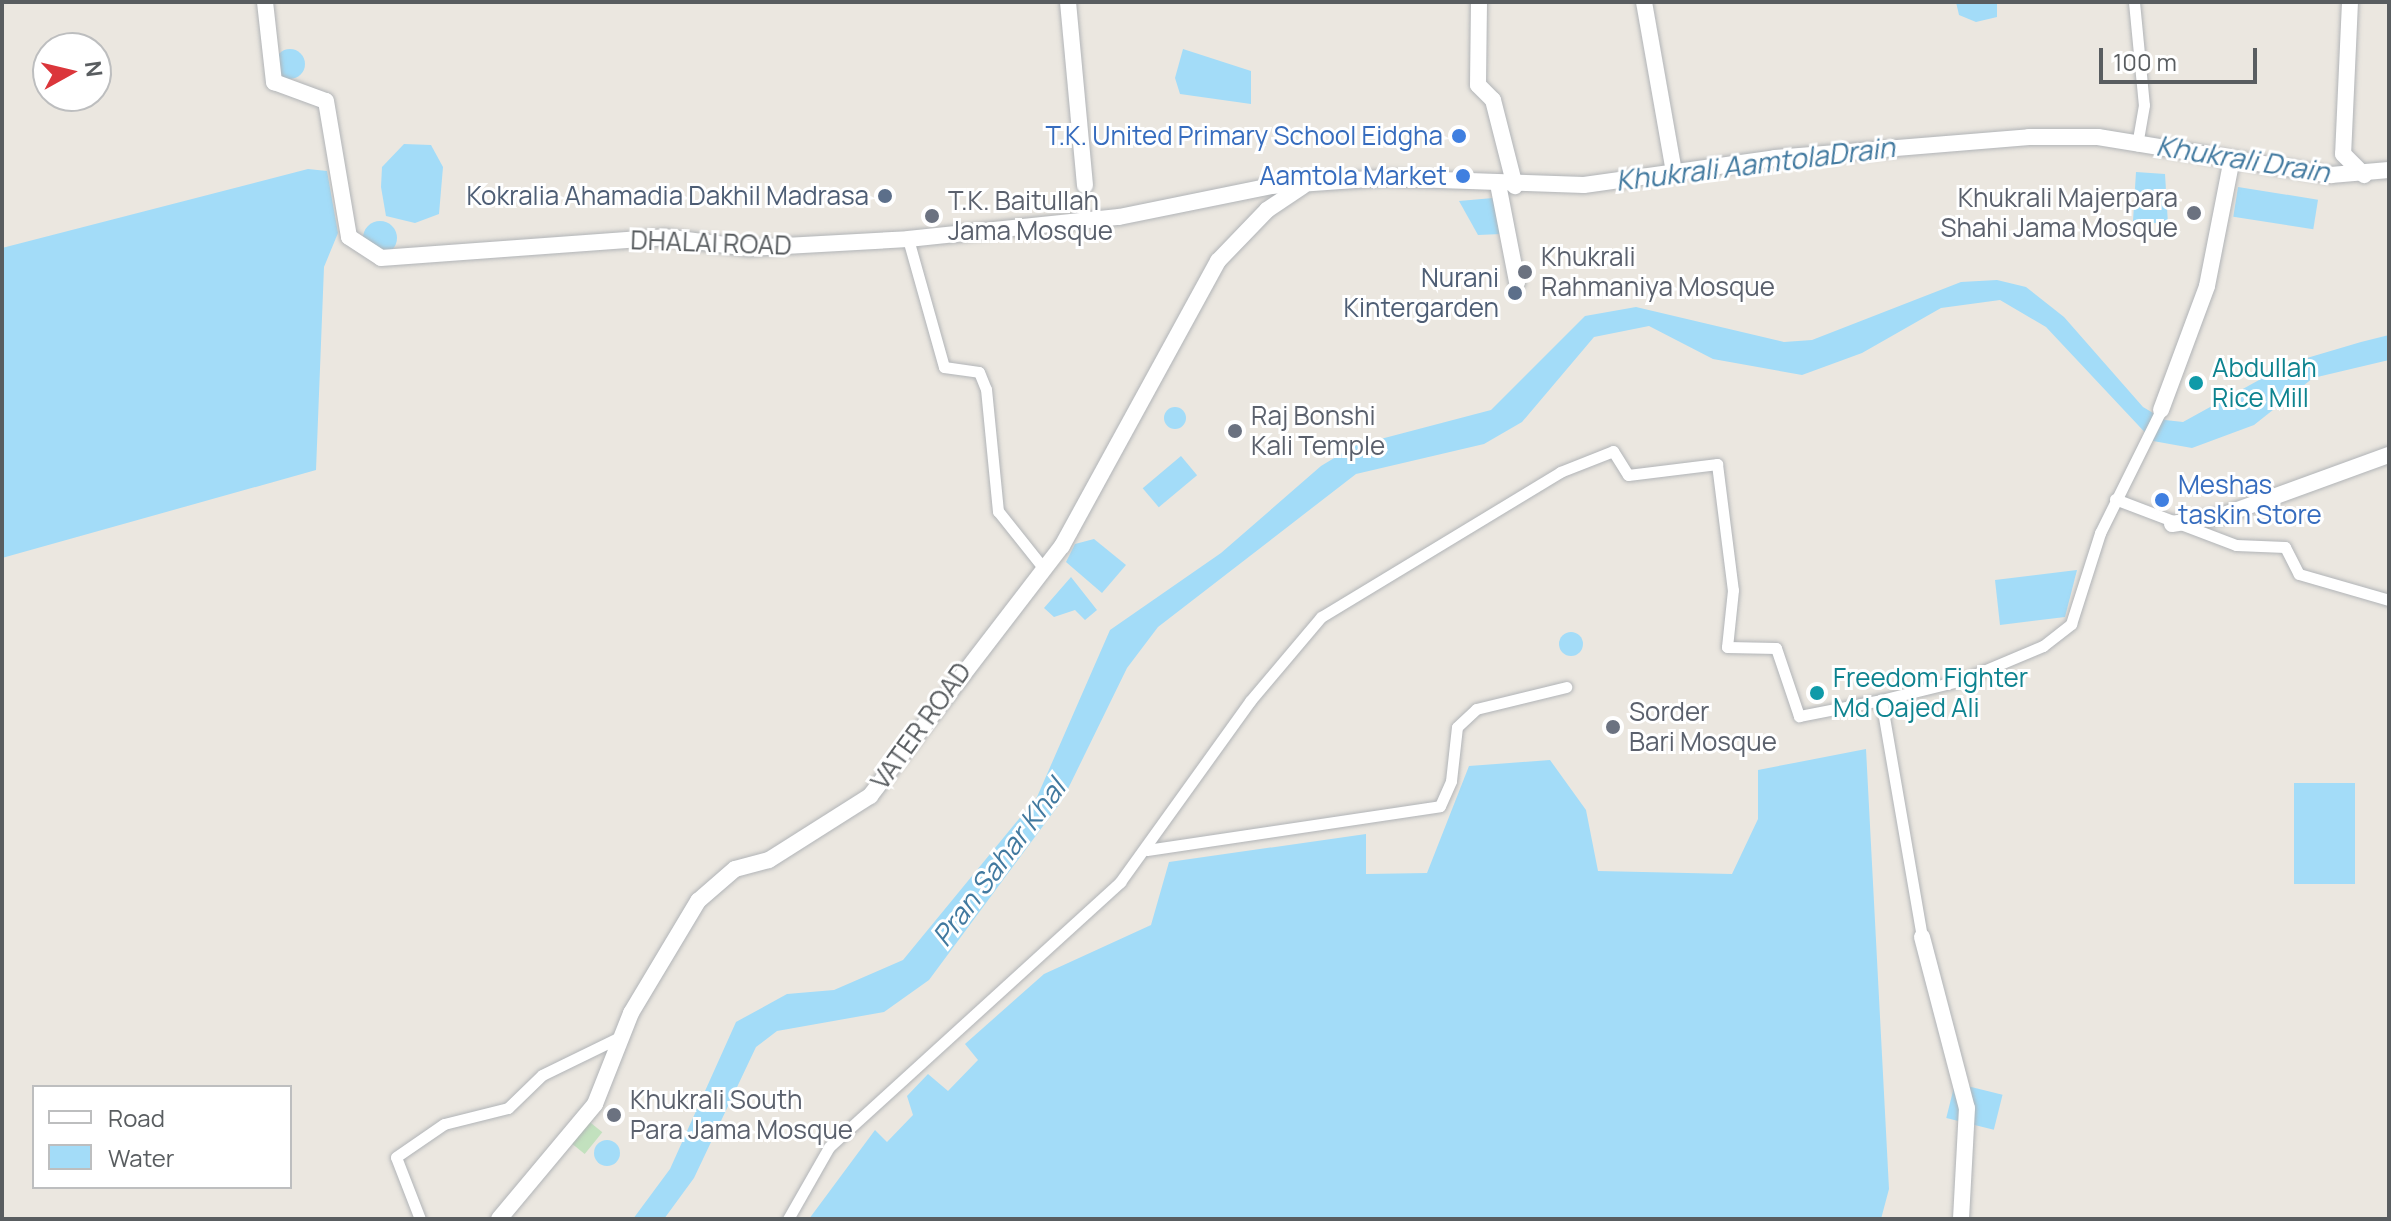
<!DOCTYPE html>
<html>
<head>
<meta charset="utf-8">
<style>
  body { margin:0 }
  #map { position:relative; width:2391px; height:1221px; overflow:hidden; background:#ebe7e0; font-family:Manrope,sans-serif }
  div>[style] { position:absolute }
  .green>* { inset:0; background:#c2e1be; transform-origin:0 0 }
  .water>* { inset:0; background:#a3dcf8; transform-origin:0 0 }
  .round { border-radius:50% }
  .roads { filter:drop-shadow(0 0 2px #b1b4b7) drop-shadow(0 0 2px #b1b4b7) }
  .street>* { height:11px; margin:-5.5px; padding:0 5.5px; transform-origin:5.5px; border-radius:5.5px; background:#fff }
  .secondary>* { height:16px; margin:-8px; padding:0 8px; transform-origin:8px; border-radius:8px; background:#fff }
  .dots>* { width:22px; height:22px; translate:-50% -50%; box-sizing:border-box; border:4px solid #fff; border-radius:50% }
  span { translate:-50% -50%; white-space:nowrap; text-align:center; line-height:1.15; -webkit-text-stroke:6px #fff; paint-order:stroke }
  .shop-label { font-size:26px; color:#366cbe }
  .right { translate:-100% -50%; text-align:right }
  .left { translate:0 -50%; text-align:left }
  .service-label { font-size:26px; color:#4e5e75 }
  .worship-label { font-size:26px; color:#5b616d }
  .street-label { font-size:26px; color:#595d60 }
  .culture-label { font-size:26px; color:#0d838f }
  .water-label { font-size:28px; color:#41799f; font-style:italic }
  .frame { position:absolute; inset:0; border:4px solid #595d60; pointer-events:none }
  .legend { position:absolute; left:32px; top:1085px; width:260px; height:104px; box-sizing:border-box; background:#fff; border:2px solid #bdbebf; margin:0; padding:10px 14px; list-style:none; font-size:24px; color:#595d60 }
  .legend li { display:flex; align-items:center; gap:16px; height:40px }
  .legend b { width:40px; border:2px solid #bdbebf }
  .north { position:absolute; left:32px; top:32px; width:80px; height:80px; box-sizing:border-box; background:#fff; border:2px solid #bdbebf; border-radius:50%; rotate:82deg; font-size:22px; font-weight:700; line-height:32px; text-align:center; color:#595d60 }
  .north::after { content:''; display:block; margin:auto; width:28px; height:36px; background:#db363b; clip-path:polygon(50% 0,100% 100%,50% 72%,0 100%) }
  .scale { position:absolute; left:2099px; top:48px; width:158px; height:36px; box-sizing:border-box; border:4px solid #595d60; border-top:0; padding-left:10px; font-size:24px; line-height:28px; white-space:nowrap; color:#595d60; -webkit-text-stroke:6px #fff; paint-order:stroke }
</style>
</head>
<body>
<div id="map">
  <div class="green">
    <i style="left:586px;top:1119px;width:21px;height:28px;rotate:39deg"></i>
  </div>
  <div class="water">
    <i style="clip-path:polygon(1956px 2px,1997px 2px,1997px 17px,1976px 22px,1959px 15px)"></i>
    <i style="clip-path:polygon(1183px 49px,1251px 71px,1251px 104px,1180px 94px,1175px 78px)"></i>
    <i class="round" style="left:275px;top:49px;width:30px;height:30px"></i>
    <i style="clip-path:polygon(404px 144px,431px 145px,443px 167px,439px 214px,415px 223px,386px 216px,381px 187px,382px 167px)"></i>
    <i style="clip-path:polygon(308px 169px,327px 171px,338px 233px,324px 267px,316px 470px,2px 558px,2px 248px)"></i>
    <i style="clip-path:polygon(2136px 172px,2165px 174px,2168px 224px,2133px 221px)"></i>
    <i style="left:2238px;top:187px;width:81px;height:30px;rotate:9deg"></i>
    <i style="clip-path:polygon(1493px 198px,1501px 234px,1478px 235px,1459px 201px)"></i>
    <i class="round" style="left:363px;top:221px;width:34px;height:34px"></i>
    <i style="clip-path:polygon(1997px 280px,2026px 287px,2064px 317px,2143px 407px,2165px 420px,2183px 422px,2290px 363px,2361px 342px,2389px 335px,2389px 360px,2313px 378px,2254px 425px,2192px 448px,2153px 441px,2046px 327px,2000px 300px,1941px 308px,1862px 353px,1802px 375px,1713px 359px,1649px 326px,1594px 337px,1522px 422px,1484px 444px,1356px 474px,1158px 627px,1127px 668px,1063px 799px,929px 980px,884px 1012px,777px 1031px,756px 1047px,694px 1178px,664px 1219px,633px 1219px,670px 1169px,736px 1022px,787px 994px,834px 990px,903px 960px,1037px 797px,1110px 630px,1221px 553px,1321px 466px,1354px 446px,1491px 410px,1585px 316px,1636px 307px,1784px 342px,1812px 340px,1961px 282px)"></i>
    <i class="round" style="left:1164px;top:407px;width:22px;height:22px"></i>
    <i style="left:1181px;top:456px;width:25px;height:50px;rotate:50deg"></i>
    <i style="clip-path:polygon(1094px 539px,1126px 565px,1102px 593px,1066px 562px,1075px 544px)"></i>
    <i style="clip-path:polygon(2077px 570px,2065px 617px,2000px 625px,1995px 580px)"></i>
    <i style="clip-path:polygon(1071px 577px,1097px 610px,1085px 620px,1075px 610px,1054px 617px,1044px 608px)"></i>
    <i class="round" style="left:1559px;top:632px;width:24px;height:24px"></i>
    <i style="clip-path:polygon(1866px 749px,1889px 1189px,1881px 1219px,809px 1219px,875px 1130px,887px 1142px,913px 1115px,907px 1096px,928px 1074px,948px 1091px,978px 1060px,965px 1044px,1044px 974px,1151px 925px,1169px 862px,1366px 834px,1366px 874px,1427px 873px,1469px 766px,1550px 760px,1586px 810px,1598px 871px,1732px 874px,1758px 819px,1758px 770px)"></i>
    <i style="left:2294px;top:783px;width:61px;height:101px"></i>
    <i style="left:1955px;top:1083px;width:49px;height:36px;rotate:14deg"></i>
    <i class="round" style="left:594px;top:1140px;width:26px;height:26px"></i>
  </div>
  <div class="roads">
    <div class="street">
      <i style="left:2134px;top:2px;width:103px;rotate:84.5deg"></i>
      <i style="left:2144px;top:105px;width:41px;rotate:99.9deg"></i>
      <i style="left:908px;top:239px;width:133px;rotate:74.3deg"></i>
      <i style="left:944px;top:367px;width:35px;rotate:8deg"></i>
      <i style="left:979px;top:372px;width:18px;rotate:68deg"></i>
      <i style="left:986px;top:389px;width:123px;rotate:84.4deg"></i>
      <i style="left:998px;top:511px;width:75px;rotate:51.5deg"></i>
      <i style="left:2115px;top:499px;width:129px;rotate:20.8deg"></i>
      <i style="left:2236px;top:545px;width:49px;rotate:2.3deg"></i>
      <i style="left:2285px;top:547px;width:30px;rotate:63deg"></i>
      <i style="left:2299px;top:574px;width:94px;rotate:16.1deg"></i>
      <i style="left:1147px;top:850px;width:296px;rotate:-8.5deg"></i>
      <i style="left:1440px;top:806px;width:27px;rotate:-66deg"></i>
      <i style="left:1451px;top:781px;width:54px;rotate:-83.7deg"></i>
      <i style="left:1457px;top:727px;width:26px;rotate:-43deg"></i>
      <i style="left:1476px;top:709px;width:93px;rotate:-13.7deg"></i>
      <i style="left:1922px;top:937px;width:241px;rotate:-99.8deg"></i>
      <i style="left:1881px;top:700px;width:83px;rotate:-13.9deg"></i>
      <i style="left:1962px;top:680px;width:88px;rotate:-22.8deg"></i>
      <i style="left:2043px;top:646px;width:36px;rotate:-38deg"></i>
      <i style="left:2071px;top:624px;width:96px;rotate:-72.3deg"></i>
      <i style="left:2100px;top:533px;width:137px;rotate:-63.6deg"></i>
      <i style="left:420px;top:1219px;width:66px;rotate:-111.2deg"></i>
      <i style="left:396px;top:1157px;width:58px;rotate:-34.5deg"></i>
      <i style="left:444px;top:1124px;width:66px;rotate:-14deg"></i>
      <i style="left:508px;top:1108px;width:47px;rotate:-44.1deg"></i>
      <i style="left:542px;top:1075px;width:89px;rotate:-26deg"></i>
      <i style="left:788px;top:1219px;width:83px;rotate:-60.3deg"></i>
      <i style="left:829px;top:1147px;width:394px;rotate:-42.3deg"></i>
      <i style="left:1120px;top:882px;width:223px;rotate:-54.3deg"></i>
      <i style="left:1250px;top:701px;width:110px;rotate:-49.8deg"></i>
      <i style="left:1321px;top:617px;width:280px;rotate:-31.2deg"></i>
      <i style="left:1560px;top:472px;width:57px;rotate:-21.6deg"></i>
      <i style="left:1613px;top:451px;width:28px;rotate:58deg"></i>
      <i style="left:1628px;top:475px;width:90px;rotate:-7deg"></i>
      <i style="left:1717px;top:464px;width:127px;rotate:82.8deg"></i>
      <i style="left:1733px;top:590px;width:57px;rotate:96deg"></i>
      <i style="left:1727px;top:647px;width:49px;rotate:1.2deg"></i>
      <i style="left:1776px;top:648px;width:72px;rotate:71.3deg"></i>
      <i style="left:1799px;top:716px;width:84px;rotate:-11deg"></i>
    </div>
    <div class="secondary">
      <i style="left:265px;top:2px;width:81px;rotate:83.6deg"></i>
      <i style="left:274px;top:82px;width:55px;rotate:20.1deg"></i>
      <i style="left:326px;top:101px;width:138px;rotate:80.4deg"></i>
      <i style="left:349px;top:237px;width:38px;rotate:33deg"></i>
      <i style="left:381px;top:258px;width:284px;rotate:-4.2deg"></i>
      <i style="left:664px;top:237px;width:86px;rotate:7.4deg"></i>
      <i style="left:749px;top:248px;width:159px;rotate:-3.2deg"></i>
      <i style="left:908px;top:239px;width:212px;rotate:-6deg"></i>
      <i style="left:1119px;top:217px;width:155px;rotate:-11.5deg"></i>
      <i style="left:1271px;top:186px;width:112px;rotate:-4.1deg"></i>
      <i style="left:1383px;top:178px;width:201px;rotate:2deg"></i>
      <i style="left:1584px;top:185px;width:193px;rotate:-8deg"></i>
      <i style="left:1775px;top:158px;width:255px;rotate:-4.7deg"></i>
      <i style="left:2029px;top:137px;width:69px"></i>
      <i style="left:2098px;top:137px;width:236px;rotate:9.3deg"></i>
      <i style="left:2331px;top:175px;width:58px;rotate:-4.9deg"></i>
      <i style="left:1068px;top:2px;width:184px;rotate:84.7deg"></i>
      <i style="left:1479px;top:2px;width:83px;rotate:90.7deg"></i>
      <i style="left:1478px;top:85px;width:21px;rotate:45deg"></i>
      <i style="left:1493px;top:100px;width:89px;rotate:75.7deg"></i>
      <i style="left:1644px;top:2px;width:174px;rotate:80deg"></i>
      <i style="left:2350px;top:2px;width:152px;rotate:92.6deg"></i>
      <i style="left:2343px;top:154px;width:30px;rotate:45deg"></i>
      <i style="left:1498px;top:184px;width:100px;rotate:79deg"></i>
      <i style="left:2161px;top:410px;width:132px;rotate:-69.6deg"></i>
      <i style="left:2207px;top:286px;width:129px;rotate:-78.9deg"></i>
      <i style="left:2172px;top:524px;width:50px;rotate:-9.3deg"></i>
      <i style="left:2221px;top:516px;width:179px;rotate:-20deg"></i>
      <i style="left:1922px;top:937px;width:177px;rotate:75.3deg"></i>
      <i style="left:1967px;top:1108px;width:111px;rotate:93.1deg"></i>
      <i style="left:499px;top:1219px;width:150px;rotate:-50.1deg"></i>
      <i style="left:595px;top:1104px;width:98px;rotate:-68.4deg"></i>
      <i style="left:631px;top:1013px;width:131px;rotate:-59.1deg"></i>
      <i style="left:698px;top:901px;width:49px;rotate:-40.9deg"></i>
      <i style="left:735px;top:869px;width:35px;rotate:-15deg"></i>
      <i style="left:769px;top:860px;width:120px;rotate:-32.4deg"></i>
      <i style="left:870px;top:796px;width:315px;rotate:-52.5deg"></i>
      <i style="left:1062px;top:546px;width:325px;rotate:-61.3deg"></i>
      <i style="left:1218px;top:261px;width:71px;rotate:-46.1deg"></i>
      <i style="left:1267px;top:210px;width:43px;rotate:-33.7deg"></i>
    </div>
  </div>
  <div class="dots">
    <i style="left:1459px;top:136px;background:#3f7fe0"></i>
    <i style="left:1463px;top:176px;background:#3f7fe0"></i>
    <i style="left:885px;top:196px;background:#5c6f8a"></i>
    <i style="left:2194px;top:213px;background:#6b7280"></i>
    <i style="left:932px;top:216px;background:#6b7280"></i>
    <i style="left:1525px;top:272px;background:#6b7280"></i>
    <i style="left:1515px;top:293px;background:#5c6f8a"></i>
    <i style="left:2196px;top:383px;background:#0f9aa8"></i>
    <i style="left:1235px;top:431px;background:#6b7280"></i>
    <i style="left:2162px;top:500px;background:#3f7fe0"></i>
    <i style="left:1817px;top:693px;background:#0f9aa8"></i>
    <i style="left:1613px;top:727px;background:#6b7280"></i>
    <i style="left:614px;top:1115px;background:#6b7280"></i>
  </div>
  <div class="shop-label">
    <span class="right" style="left:1443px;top:136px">T.K. United Primary School Eidgha</span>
    <span class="right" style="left:1447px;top:176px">Aamtola Market</span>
    <span class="left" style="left:2178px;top:500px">Meshas<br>taskin Store</span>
  </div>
  <div class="service-label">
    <span class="right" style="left:869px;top:196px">Kokralia Ahamadia Dakhil Madrasa</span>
    <span class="right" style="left:1499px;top:293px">Nurani<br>Kintergarden</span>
  </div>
  <div class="worship-label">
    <span class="right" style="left:2178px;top:213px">Khukrali Majerpara<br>Shahi Jama Mosque</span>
    <span class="left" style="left:948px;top:216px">T.K. Baitullah<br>Jama Mosque</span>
    <span class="left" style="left:1541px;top:272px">Khukrali<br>Rahmaniya Mosque</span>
    <span class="left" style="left:1251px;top:431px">Raj Bonshi<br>Kali Temple</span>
    <span class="left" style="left:1629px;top:727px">Sorder<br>Bari Mosque</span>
    <span class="left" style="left:630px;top:1115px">Khukrali South<br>Para Jama Mosque</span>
  </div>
  <div class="street-label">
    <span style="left:711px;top:243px;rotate:2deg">DHALAI ROAD</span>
    <span style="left:921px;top:726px;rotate:-54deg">VATER ROAD</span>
  </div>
  <div class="culture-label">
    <span class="left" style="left:2212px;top:383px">Abdullah<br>Rice Mill</span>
    <span class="left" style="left:1833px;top:693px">Freedom Fighter<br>Md Oajed Ali</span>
  </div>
  <div class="water-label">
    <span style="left:2243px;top:158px;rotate:9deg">Khukrali Drain</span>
    <span style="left:1755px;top:163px;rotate:-7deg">Khukrali AamtolaDrain</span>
    <span style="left:998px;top:862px;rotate:-53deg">Pran Sahar Khal</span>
  </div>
  <div class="frame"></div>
  <ul class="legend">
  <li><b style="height:10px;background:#fff"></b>Road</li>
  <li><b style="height:22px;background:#a3dcf8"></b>Water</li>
  </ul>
  <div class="north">N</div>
  <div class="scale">100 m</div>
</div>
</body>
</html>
